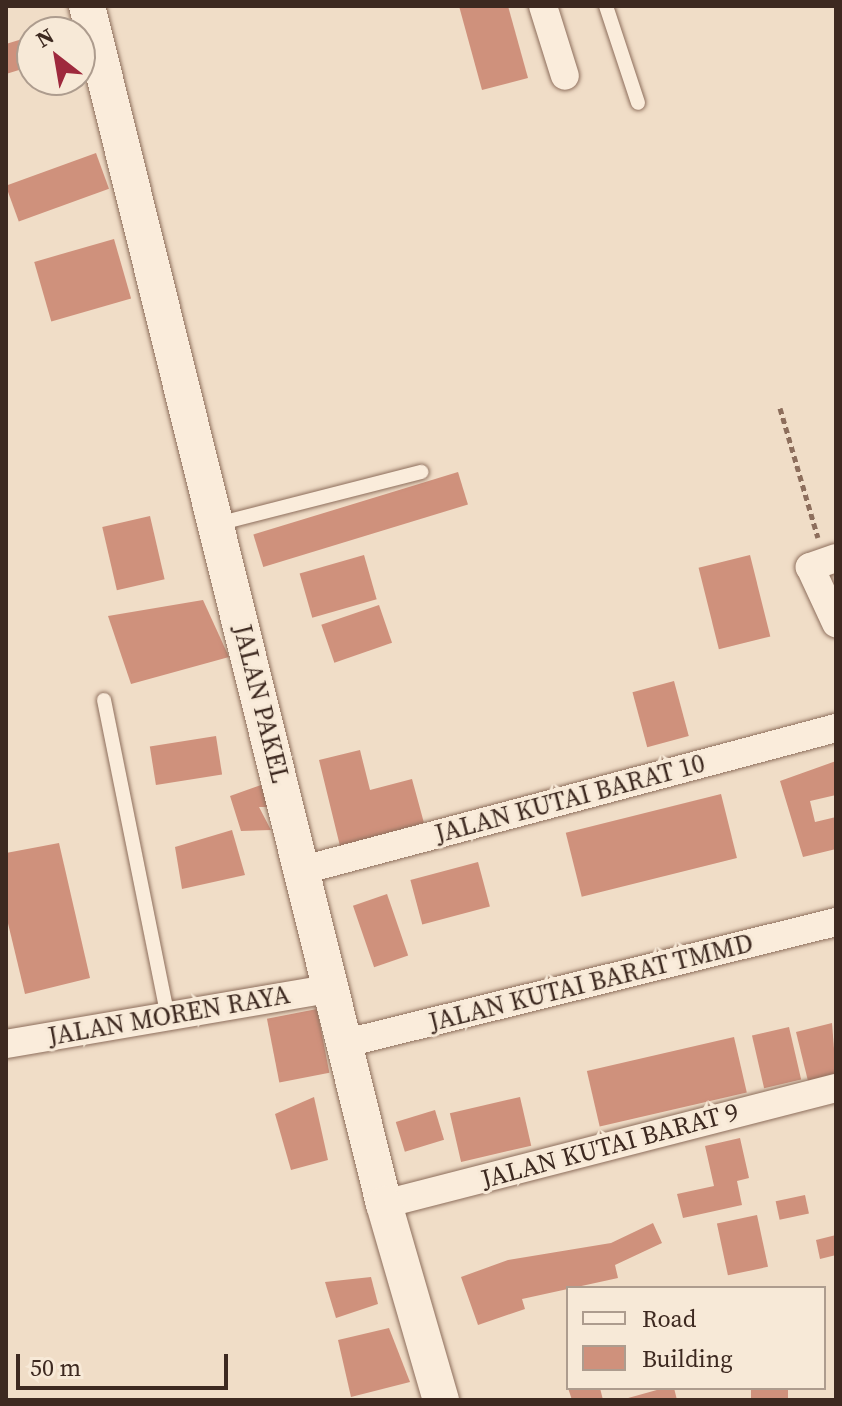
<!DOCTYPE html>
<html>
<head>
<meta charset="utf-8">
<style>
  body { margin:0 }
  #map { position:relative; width:842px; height:1406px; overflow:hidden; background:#f0ddc7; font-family:"Source Serif 4",serif }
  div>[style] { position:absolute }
  .building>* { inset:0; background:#cf917c; transform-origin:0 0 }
  .path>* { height:5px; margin-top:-2.5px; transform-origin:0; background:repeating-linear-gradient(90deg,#8d6e5c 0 6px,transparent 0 10px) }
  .roads { filter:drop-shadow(0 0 2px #8d6e5c) drop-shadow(0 0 2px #8d6e5c) }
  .service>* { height:14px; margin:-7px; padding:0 7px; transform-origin:7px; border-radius:7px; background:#faecdb }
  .minor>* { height:28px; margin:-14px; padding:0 14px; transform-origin:14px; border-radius:14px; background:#faecdb }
  .tertiary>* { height:36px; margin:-18px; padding:0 18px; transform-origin:18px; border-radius:18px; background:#faecdb }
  span { translate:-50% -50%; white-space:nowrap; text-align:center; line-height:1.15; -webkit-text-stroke:6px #f7e9d7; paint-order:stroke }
  .street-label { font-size:26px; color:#3d2920 }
  .frame { position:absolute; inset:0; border:8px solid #3d2920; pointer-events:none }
  .legend { position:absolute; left:566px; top:1286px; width:260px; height:104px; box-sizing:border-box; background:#f7e9d7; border:2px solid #ad9c8e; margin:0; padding:10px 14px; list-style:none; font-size:24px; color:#3d2920 }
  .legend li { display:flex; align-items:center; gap:16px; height:40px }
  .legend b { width:40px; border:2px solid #ad9c8e }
  .north { position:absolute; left:16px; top:16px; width:80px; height:80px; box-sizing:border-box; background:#f7e9d7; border:2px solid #ad9c8e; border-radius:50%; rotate:329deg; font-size:22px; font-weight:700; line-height:32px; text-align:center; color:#3d2920 }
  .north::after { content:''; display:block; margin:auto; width:28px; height:36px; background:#9e293d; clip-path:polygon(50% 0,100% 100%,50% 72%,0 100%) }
  .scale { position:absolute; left:16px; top:1354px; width:212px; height:36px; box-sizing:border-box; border:4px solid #3d2920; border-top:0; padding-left:10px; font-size:24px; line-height:28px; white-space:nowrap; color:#3d2920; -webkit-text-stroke:6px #f7e9d7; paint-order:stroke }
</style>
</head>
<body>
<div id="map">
  <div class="building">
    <i style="clip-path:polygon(459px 6px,508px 6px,528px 78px,482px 90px)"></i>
    <i style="clip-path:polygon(32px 36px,32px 66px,6px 74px,6px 44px)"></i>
    <i style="left:96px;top:153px;width:38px;height:96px;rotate:70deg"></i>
    <i style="left:114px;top:239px;width:62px;height:83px;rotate:74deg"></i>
    <i style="left:458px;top:472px;width:34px;height:214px;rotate:73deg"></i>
    <i style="left:150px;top:516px;width:65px;height:49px;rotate:77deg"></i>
    <i style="left:364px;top:555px;width:46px;height:67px;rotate:74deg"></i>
    <i style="left:750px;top:555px;width:84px;height:53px;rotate:76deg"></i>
    <i style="clip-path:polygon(203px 600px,229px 657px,131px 684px,108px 616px)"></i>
    <i style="left:379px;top:605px;width:40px;height:61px;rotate:71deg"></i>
    <i style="left:674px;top:681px;width:57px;height:43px;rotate:75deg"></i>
    <i style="left:216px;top:736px;width:39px;height:67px;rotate:81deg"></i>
    <i style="clip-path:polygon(360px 750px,370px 790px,412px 779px,424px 823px,340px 846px,319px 760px)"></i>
    <i style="clip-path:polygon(836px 761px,836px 795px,810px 801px,815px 822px,836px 817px,836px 849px,803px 857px,780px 781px)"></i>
    <i style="clip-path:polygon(261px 785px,268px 807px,259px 807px,271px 830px,241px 831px,230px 796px)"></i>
    <i style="left:721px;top:794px;width:66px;height:160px;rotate:76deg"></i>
    <i style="clip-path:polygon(232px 830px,245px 875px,182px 889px,175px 847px)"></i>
    <i style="clip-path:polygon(59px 843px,90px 978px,25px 994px,6px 915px,6px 853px)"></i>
    <i style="left:478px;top:862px;width:46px;height:70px;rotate:75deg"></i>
    <i style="left:387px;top:894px;width:65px;height:36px;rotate:71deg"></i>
    <i style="left:317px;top:1009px;width:65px;height:51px;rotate:79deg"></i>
    <i style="clip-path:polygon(832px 1023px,836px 1075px,808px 1081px,796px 1032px)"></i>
    <i style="left:789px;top:1027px;width:54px;height:38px;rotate:77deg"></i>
    <i style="left:734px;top:1037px;width:57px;height:151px;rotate:77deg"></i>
    <i style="clip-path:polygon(314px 1097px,328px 1160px,291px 1170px,275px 1114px)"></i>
    <i style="left:520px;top:1097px;width:50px;height:72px;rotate:77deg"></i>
    <i style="left:435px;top:1110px;width:31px;height:41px;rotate:73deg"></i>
    <i style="clip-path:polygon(740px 1138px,749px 1178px,737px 1181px,742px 1205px,683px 1218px,677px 1194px,714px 1186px,705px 1146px)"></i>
    <i style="left:805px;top:1195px;width:19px;height:30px;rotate:78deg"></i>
    <i style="left:757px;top:1215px;width:53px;height:41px;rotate:78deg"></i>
    <i style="clip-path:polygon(653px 1223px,662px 1243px,615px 1265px,618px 1278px,522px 1299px,525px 1309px,478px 1325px,461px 1277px,508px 1260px,611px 1243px)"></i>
    <i style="clip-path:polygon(836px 1235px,836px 1255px,820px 1259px,816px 1240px)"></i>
    <i style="clip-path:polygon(371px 1277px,378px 1304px,336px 1318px,325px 1282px)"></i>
    <i style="clip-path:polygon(389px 1328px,410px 1382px,351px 1397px,338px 1340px)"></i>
    <i style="clip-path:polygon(568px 1388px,600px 1388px,603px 1400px,572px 1400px)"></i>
    <i style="clip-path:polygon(674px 1388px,677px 1400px,621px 1400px,664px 1388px)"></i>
    <i style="left:751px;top:1388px;width:37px;height:12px"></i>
  </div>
  <div class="path">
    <i style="left:780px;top:408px;width:135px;rotate:73.7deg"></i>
  </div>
  <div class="roads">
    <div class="service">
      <i style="left:606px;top:6px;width:102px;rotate:71.7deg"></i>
      <i style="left:217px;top:524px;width:211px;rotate:-14.3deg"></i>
      <i style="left:104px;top:700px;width:322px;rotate:78.6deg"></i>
    </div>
    <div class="minor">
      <i style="left:543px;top:6px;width:73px;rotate:72.6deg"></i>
      <i style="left:836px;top:558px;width:28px;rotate:161deg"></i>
      <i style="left:810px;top:567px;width:62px;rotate:65.1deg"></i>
      <i style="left:303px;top:870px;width:552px;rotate:-14.92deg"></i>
      <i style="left:346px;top:1043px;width:505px;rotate:-13.87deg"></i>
      <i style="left:6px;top:1044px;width:331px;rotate:-9.7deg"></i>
      <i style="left:384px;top:1204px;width:467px;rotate:-14.4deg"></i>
    </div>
    <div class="tertiary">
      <i style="left:87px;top:6px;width:1234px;rotate:76.08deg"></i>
      <i style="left:384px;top:1204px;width:204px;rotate:73.8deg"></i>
    </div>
  </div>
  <div class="street-label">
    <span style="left:261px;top:704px;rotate:76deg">JALAN PAKEL</span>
    <span style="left:570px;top:799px;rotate:-15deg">JALAN KUTAI BARAT 10</span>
    <span style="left:591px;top:983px;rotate:-14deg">JALAN KUTAI BARAT TMMD</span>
    <span style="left:169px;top:1016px;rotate:-10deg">JALAN MOREN RAYA</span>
    <span style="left:610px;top:1146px;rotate:-15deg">JALAN KUTAI BARAT 9</span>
  </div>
  <div class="frame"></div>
  <ul class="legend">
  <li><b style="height:10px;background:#faecdb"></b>Road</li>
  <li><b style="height:22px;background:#cf917c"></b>Building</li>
  </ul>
  <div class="north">N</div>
  <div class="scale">50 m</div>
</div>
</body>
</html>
